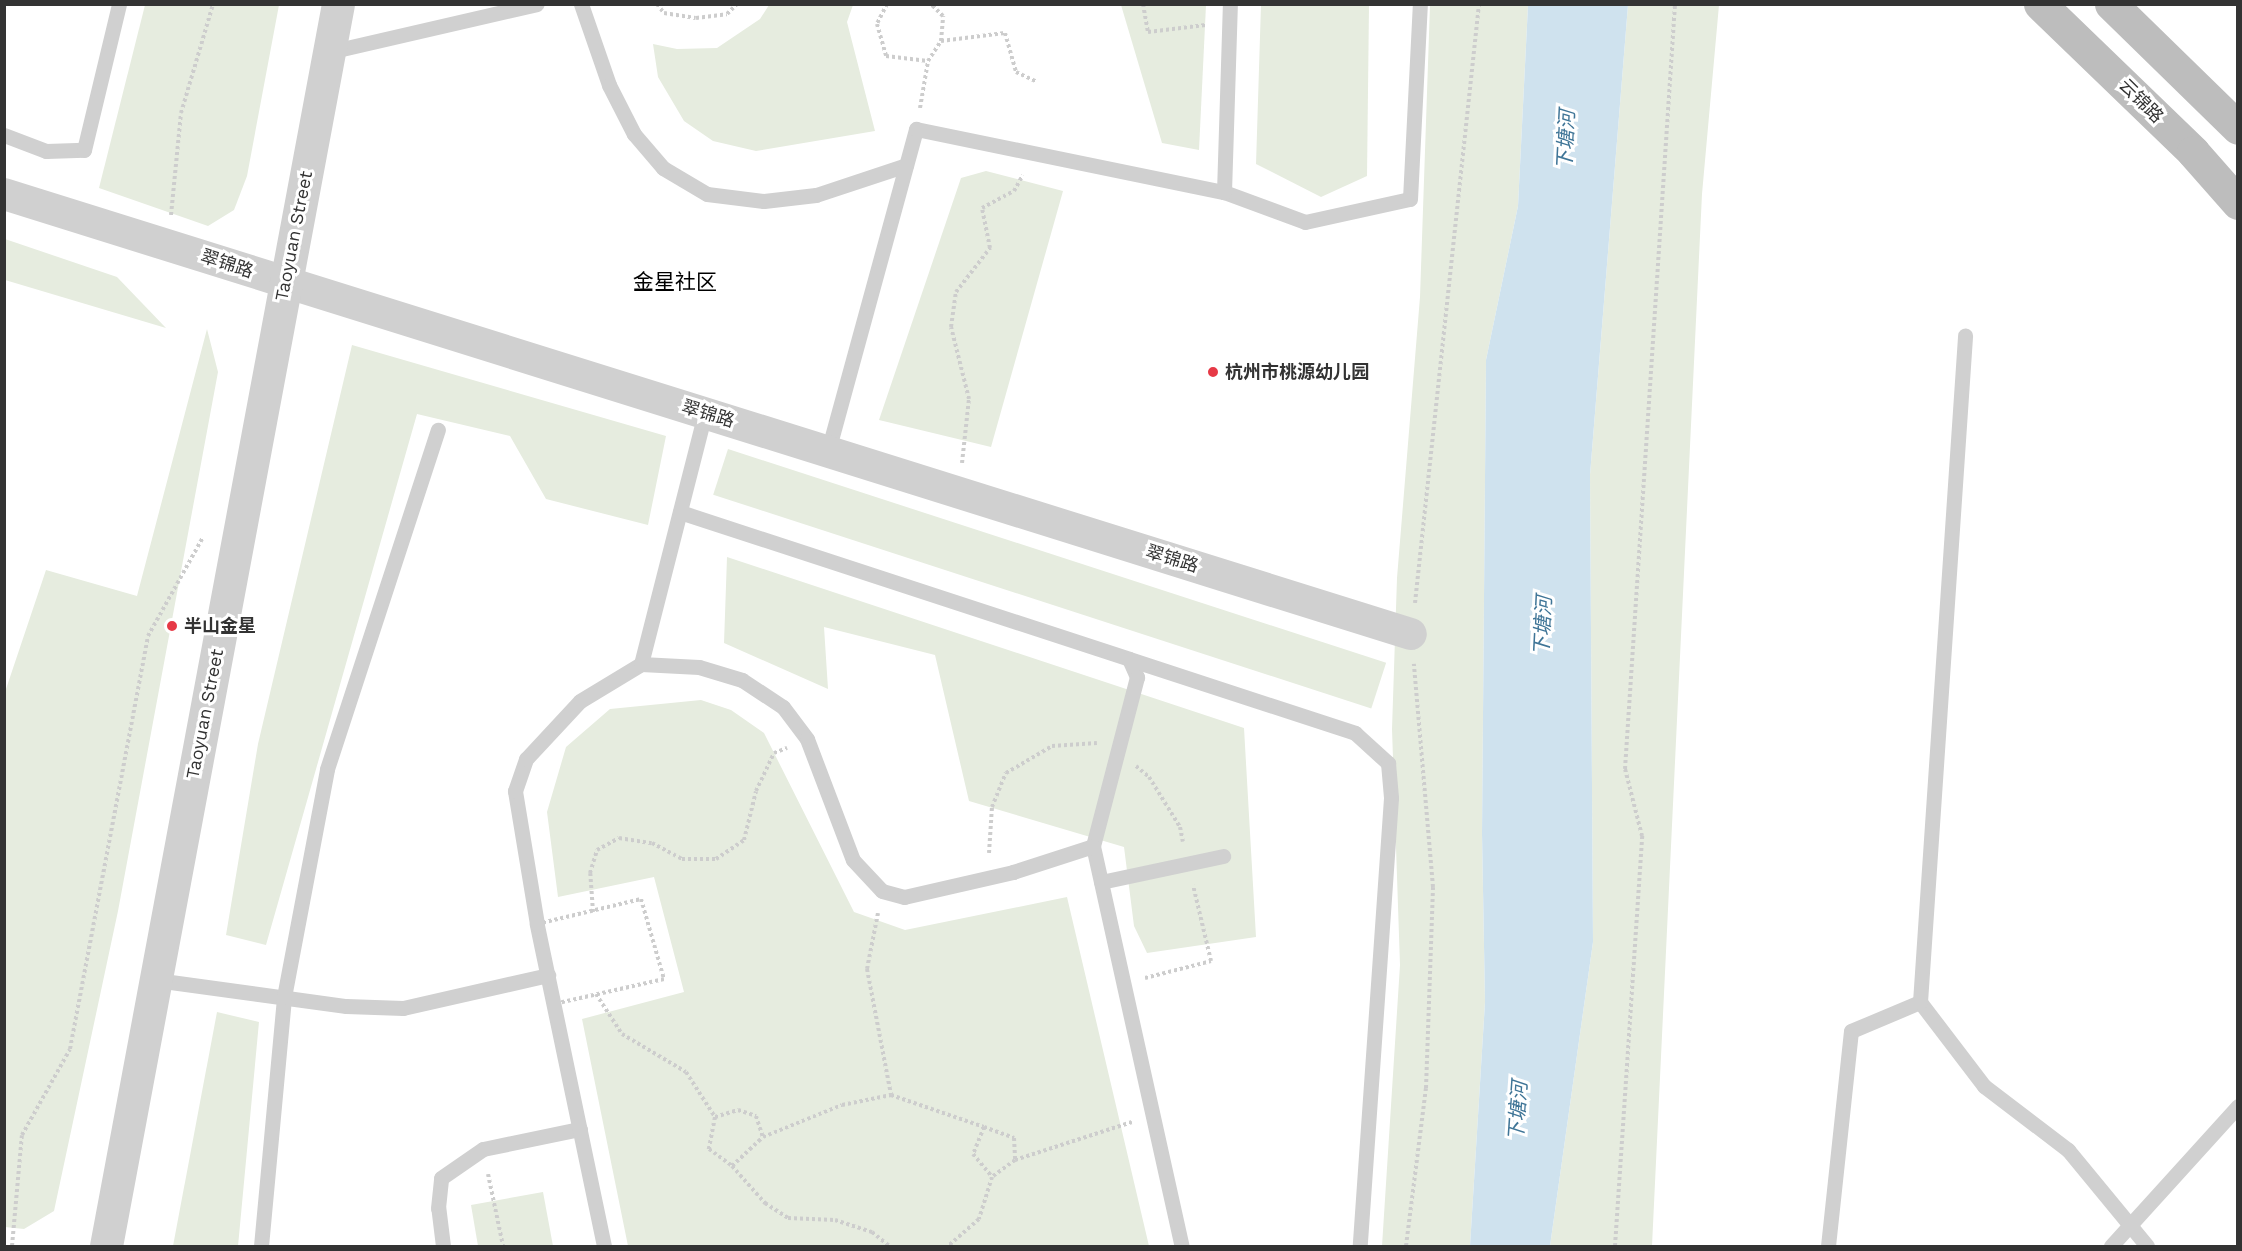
<!DOCTYPE html>
<html>
<head>
<meta charset="utf-8">
<style>
  body { margin:0 }
  #map { position:relative; width:2242px; height:1251px; overflow:hidden; background:#fff; font-family:"Work Sans","Noto Sans SC",sans-serif }
  div>[style] { position:absolute }
  .green>* { inset:0; background:#e6ecdf; transform-origin:0 0 }
  .water>* { inset:0; background:#cfe2ee }
  .path>* { height:4px; margin-top:-2px; transform-origin:0; background:repeating-linear-gradient(90deg,#cdcdcd 0 3px,transparent 0 6px) }
  .service>* { height:15px; margin:-7.5px; padding:0 7.5px; transform-origin:7.5px; border-radius:7.5px; background:#d0d0d0 }
  .minor>* { height:32px; margin:-16px; padding:0 16px; transform-origin:16px; border-radius:16px; background:#d0d0d0 }
  .tertiary>* { height:33px; margin:-16.5px; padding:0 16.5px; transform-origin:16.5px; border-radius:16.5px; background:#d0d0d0 }
  .secondary>* { height:33px; margin:-16.5px; padding:0 16.5px; transform-origin:16.5px; border-radius:16.5px; background:#bdbdbd }
  .dots>* { width:16px; height:16px; translate:-50% -50%; box-sizing:border-box; border:3px solid #fff; border-radius:50% }
  span { translate:-50% -50%; white-space:nowrap; text-align:center; line-height:1.15; -webkit-text-stroke:6px #fff; paint-order:stroke }
  .street-label { font-size:18px; color:#333 }
  .poi-label { font-size:18px; color:#333; font-weight:700 }
  .left { translate:0 -50%; text-align:left }
  .water-label { font-size:20px; color:#3f7597; font-style:italic }
  .quarter-label { font-size:21px; color:#000 }
  .frame { position:absolute; inset:0; border:6px solid #333; pointer-events:none }
</style>
</head>
<body>
<div id="map">
  <div class="green">
    <i style="clip-path:polygon(145px 5px,279px 5px,247px 176px,234px 210px,208px 226px,99px 188px)"></i>
    <i style="clip-path:polygon(769px 5px,853px 5px,847px 22px,875px 131px,756px 151px,713px 141px,684px 121px,658px 77px,653px 44px,677px 49px,717px 48px,760px 19px)"></i>
    <i style="clip-path:polygon(1121px 5px,1206px 5px,1199px 150px,1162px 143px)"></i>
    <i style="clip-path:polygon(1261px 5px,1369px 5px,1367px 176px,1321px 197px,1256px 164px)"></i>
    <i style="clip-path:polygon(1430px 5px,1528px 5px,1518px 206px,1486px 360px,1482px 834px,1485px 1002px,1470px 1246px,1382px 1246px,1400px 965px,1392px 729px,1397px 578px,1420px 297px)"></i>
    <i style="clip-path:polygon(1628px 5px,1719px 5px,1702px 194px,1652px 1246px,1550px 1246px,1593px 942px,1590px 475px)"></i>
    <i style="clip-path:polygon(986px 171px,1063px 191px,991px 447px,879px 420px,961px 178px)"></i>
    <i style="clip-path:polygon(5px 239px,117px 277px,166px 328px,5px 280px)"></i>
    <i style="clip-path:polygon(207px 329px,218px 372px,118px 911px,54px 1211px,24px 1229px,5px 1227px,5px 692px,46px 570px,137px 596px)"></i>
    <i style="clip-path:polygon(352px 345px,666px 436px,648px 525px,546px 499px,510px 436px,417px 414px,266px 945px,226px 935px,258px 744px)"></i>
    <i style="left:728px;top:449px;width:692px;height:48px;rotate:18deg"></i>
    <i style="clip-path:polygon(727px 557px,1244px 728px,1256px 937px,1147px 953px,1134px 926px,1124px 847px,969px 801px,935px 655px,824px 627px,828px 689px,724px 643px)"></i>
    <i style="clip-path:polygon(701px 700px,731px 710px,764px 733px,854px 912px,905px 930px,1067px 897px,1149px 1246px,628px 1246px,582px 1019px,684px 992px,654px 877px,558px 897px,547px 812px,566px 747px,610px 709px)"></i>
    <i style="clip-path:polygon(217px 1012px,259px 1022px,238px 1246px,173px 1246px)"></i>
    <i style="clip-path:polygon(543px 1192px,553px 1246px,478px 1246px,471px 1205px)"></i>
  </div>
  <div class="water">
    <i style="clip-path:polygon(1528px 5px,1628px 5px,1590px 475px,1593px 942px,1550px 1246px,1470px 1246px,1485px 1002px,1482px 834px,1486px 360px,1518px 206px)"></i>
  </div>
  <div class="path">
    <i style="left:657px;top:4px;width:11px;rotate:52deg"></i>
    <i style="left:664px;top:13px;width:32px;rotate:9deg"></i>
    <i style="left:696px;top:18px;width:31px;rotate:-7deg"></i>
    <i style="left:727px;top:14px;width:14px;rotate:-45deg"></i>
    <i style="left:887px;top:4px;width:22px;rotate:117deg"></i>
    <i style="left:877px;top:24px;width:33px;rotate:74deg"></i>
    <i style="left:886px;top:56px;width:42px;rotate:6.8deg"></i>
    <i style="left:1143px;top:4px;width:28px;rotate:80deg"></i>
    <i style="left:1148px;top:32px;width:58px;rotate:-6.9deg"></i>
    <i style="left:941px;top:41px;width:64px;rotate:-7.1deg"></i>
    <i style="left:1005px;top:33px;width:41px;rotate:74.2deg"></i>
    <i style="left:1016px;top:72px;width:23px;rotate:25deg"></i>
    <i style="left:920px;top:108px;width:48px;rotate:-80.3deg"></i>
    <i style="left:928px;top:61px;width:24px;rotate:-57deg"></i>
    <i style="left:941px;top:41px;width:25px;rotate:-85deg"></i>
    <i style="left:943px;top:16px;width:17px;rotate:-135deg"></i>
    <i style="left:171px;top:215px;width:102px;rotate:-84.4deg"></i>
    <i style="left:181px;top:113px;width:114px;rotate:-73.6deg"></i>
    <i style="left:962px;top:463px;width:64px;rotate:-83.8deg"></i>
    <i style="left:969px;top:399px;width:74px;rotate:-104deg"></i>
    <i style="left:951px;top:327px;width:35px;rotate:-82deg"></i>
    <i style="left:956px;top:292px;width:56px;rotate:-52.3deg"></i>
    <i style="left:990px;top:248px;width:41px;rotate:-101.3deg"></i>
    <i style="left:982px;top:208px;width:36px;rotate:-28deg"></i>
    <i style="left:1014px;top:191px;width:18px;rotate:-61deg"></i>
    <i style="left:1415px;top:603px;width:602px;rotate:-83.9deg"></i>
    <i style="left:1136px;top:766px;width:17px;rotate:40deg"></i>
    <i style="left:1149px;top:777px;width:59px;rotate:58.2deg"></i>
    <i style="left:1180px;top:827px;width:15px;rotate:79deg"></i>
    <i style="left:989px;top:853px;width:46px;rotate:-86.3deg"></i>
    <i style="left:992px;top:807px;width:37px;rotate:-68deg"></i>
    <i style="left:1006px;top:773px;width:53px;rotate:-30.4deg"></i>
    <i style="left:1052px;top:746px;width:45px;rotate:-3.8deg"></i>
    <i style="left:641px;top:899px;width:83px;rotate:74deg"></i>
    <i style="left:664px;top:979px;width:113px;rotate:167.2deg"></i>
    <i style="left:554px;top:1004px;width:82px;rotate:-102deg"></i>
    <i style="left:537px;top:924px;width:107px;rotate:-13.5deg"></i>
    <i style="left:593px;top:912px;width:39px;rotate:-94deg"></i>
    <i style="left:590px;top:873px;width:24px;rotate:-73deg"></i>
    <i style="left:597px;top:850px;width:25px;rotate:-29deg"></i>
    <i style="left:619px;top:838px;width:33px;rotate:9deg"></i>
    <i style="left:652px;top:843px;width:34px;rotate:28deg"></i>
    <i style="left:682px;top:859px;width:34px"></i>
    <i style="left:716px;top:859px;width:34px;rotate:-34deg"></i>
    <i style="left:744px;top:840px;width:50px;rotate:-76.2deg"></i>
    <i style="left:756px;top:791px;width:42px;rotate:-64.7deg"></i>
    <i style="left:774px;top:753px;width:14px;rotate:-21deg"></i>
    <i style="left:878px;top:913px;width:57px;rotate:101.1deg"></i>
    <i style="left:867px;top:969px;width:128px;rotate:79.2deg"></i>
    <i style="left:1145px;top:978px;width:68px;rotate:-14.4deg"></i>
    <i style="left:1211px;top:961px;width:78px;rotate:-103.3deg"></i>
    <i style="left:596px;top:994px;width:48px;rotate:57deg"></i>
    <i style="left:622px;top:1034px;width:74px;rotate:30.7deg"></i>
    <i style="left:686px;top:1072px;width:54px;rotate:57.2deg"></i>
    <i style="left:715px;top:1117px;width:24px;rotate:-17deg"></i>
    <i style="left:738px;top:1110px;width:19px;rotate:18deg"></i>
    <i style="left:756px;top:1116px;width:22px;rotate:72deg"></i>
    <i style="left:715px;top:1117px;width:33px;rotate:101deg"></i>
    <i style="left:709px;top:1149px;width:29px;rotate:36deg"></i>
    <i style="left:732px;top:1166px;width:42px;rotate:-43.1deg"></i>
    <i style="left:763px;top:1137px;width:85px;rotate:-22.1deg"></i>
    <i style="left:842px;top:1105px;width:50px;rotate:-11.5deg"></i>
    <i style="left:891px;top:1095px;width:98px;rotate:19deg"></i>
    <i style="left:984px;top:1127px;width:29px;rotate:112deg"></i>
    <i style="left:973px;top:1154px;width:30px;rotate:50deg"></i>
    <i style="left:992px;top:1177px;width:44px;rotate:107.2deg"></i>
    <i style="left:979px;top:1219px;width:41px;rotate:138.9deg"></i>
    <i style="left:984px;top:1127px;width:32px;rotate:20deg"></i>
    <i style="left:1014px;top:1138px;width:22px;rotate:87deg"></i>
    <i style="left:1015px;top:1160px;width:29px;rotate:144deg"></i>
    <i style="left:1015px;top:1160px;width:123px;rotate:-18deg"></i>
    <i style="left:732px;top:1166px;width:50px;rotate:48.3deg"></i>
    <i style="left:765px;top:1203px;width:27px;rotate:33deg"></i>
    <i style="left:788px;top:1218px;width:47px;rotate:2.4deg"></i>
    <i style="left:835px;top:1220px;width:39px;rotate:18deg"></i>
    <i style="left:872px;top:1232px;width:22px;rotate:39deg"></i>
    <i style="left:488px;top:1174px;width:74px;rotate:78.2deg"></i>
    <i style="left:12px;top:1246px;width:111px;rotate:-84.9deg"></i>
    <i style="left:22px;top:1135px;width:98px;rotate:-60.8deg"></i>
    <i style="left:70px;top:1049px;width:420px;rotate:-79.3deg"></i>
    <i style="left:148px;top:636px;width:113px;rotate:-60.9deg"></i>
    <i style="left:1406px;top:1246px;width:159px;rotate:-82.8deg"></i>
    <i style="left:1426px;top:1088px;width:201px;rotate:-88deg"></i>
    <i style="left:1433px;top:887px;width:224px;rotate:-94.9deg"></i>
    <i style="left:1615px;top:1246px;width:411px;rotate:-86.2deg"></i>
    <i style="left:1642px;top:836px;width:69px;rotate:-104.2deg"></i>
    <i style="left:1625px;top:769px;width:767px;rotate:-86.26deg"></i>
  </div>
  <div class="service">
    <i style="left:581px;top:4px;width:86px;rotate:70.9deg"></i>
    <i style="left:609px;top:85px;width:55px;rotate:63deg"></i>
    <i style="left:634px;top:134px;width:45px;rotate:49.5deg"></i>
    <i style="left:663px;top:168px;width:51px;rotate:30.6deg"></i>
    <i style="left:707px;top:194px;width:57px;rotate:7deg"></i>
    <i style="left:764px;top:201px;width:52px;rotate:-6.6deg"></i>
    <i style="left:816px;top:195px;width:95px;rotate:-18.4deg"></i>
    <i style="left:329px;top:52px;width:213px;rotate:-13deg"></i>
    <i style="left:4px;top:135px;width:45px;rotate:20.9deg"></i>
    <i style="left:46px;top:151px;width:38px;rotate:-2deg"></i>
    <i style="left:84px;top:150px;width:150px;rotate:-76.5deg"></i>
    <i style="left:1224px;top:192px;width:86px;rotate:20.3deg"></i>
    <i style="left:1305px;top:222px;width:107px;rotate:-12.4deg"></i>
    <i style="left:1410px;top:199px;width:195px;rotate:-87.1deg"></i>
    <i style="left:828px;top:451px;width:334px;rotate:-74.7deg"></i>
    <i style="left:916px;top:129px;width:314px;rotate:11.6deg"></i>
    <i style="left:1224px;top:192px;width:188px;rotate:-88.2deg"></i>
    <i style="left:680px;top:512px;width:472px;rotate:18.1deg"></i>
    <i style="left:1129px;top:659px;width:20px;rotate:66deg"></i>
    <i style="left:1137px;top:677px;width:175px;rotate:104.6deg"></i>
    <i style="left:1093px;top:846px;width:410px;rotate:77.5deg"></i>
    <i style="left:1129px;top:659px;width:238px;rotate:18.1deg"></i>
    <i style="left:1355px;top:733px;width:45px;rotate:42.3deg"></i>
    <i style="left:1388px;top:763px;width:35px;rotate:85deg"></i>
    <i style="left:1391px;top:798px;width:449px;rotate:94deg"></i>
    <i style="left:641px;top:664px;width:259px;rotate:-75.7deg"></i>
    <i style="left:1101px;top:882px;width:125px;rotate:-12deg"></i>
    <i style="left:156px;top:980px;width:192px;rotate:7.8deg"></i>
    <i style="left:346px;top:1006px;width:57px;rotate:2deg"></i>
    <i style="left:403px;top:1008px;width:149px;rotate:-12.8deg"></i>
    <i style="left:1920px;top:1002px;width:106px;rotate:52.7deg"></i>
    <i style="left:1984px;top:1086px;width:106px;rotate:37.3deg"></i>
    <i style="left:2068px;top:1150px;width:124px;rotate:50.5deg"></i>
    <i style="left:261px;top:1246px;width:250px;rotate:-84.7deg"></i>
    <i style="left:284px;top:997px;width:232px;rotate:-79.3deg"></i>
    <i style="left:327px;top:769px;width:357px;rotate:-71.9deg"></i>
    <i style="left:443px;top:1246px;width:38px;rotate:-97deg"></i>
    <i style="left:438px;top:1208px;width:30px;rotate:-84deg"></i>
    <i style="left:441px;top:1178px;width:51px;rotate:-34.6deg"></i>
    <i style="left:483px;top:1149px;width:99px;rotate:-11.7deg"></i>
    <i style="left:604px;top:1246px;width:329px;rotate:-101.8deg"></i>
    <i style="left:537px;top:924px;width:135px;rotate:-99.4deg"></i>
    <i style="left:515px;top:791px;width:34px;rotate:-71deg"></i>
    <i style="left:526px;top:759px;width:79px;rotate:-47deg"></i>
    <i style="left:580px;top:701px;width:71px;rotate:-31.2deg"></i>
    <i style="left:641px;top:664px;width:58px;rotate:3deg"></i>
    <i style="left:699px;top:667px;width:45px;rotate:16.8deg"></i>
    <i style="left:742px;top:680px;width:49px;rotate:33.4deg"></i>
    <i style="left:783px;top:707px;width:40px;rotate:53deg"></i>
    <i style="left:807px;top:739px;width:129px;rotate:69.2deg"></i>
    <i style="left:853px;top:860px;width:42px;rotate:46.9deg"></i>
    <i style="left:882px;top:891px;width:23px;rotate:15deg"></i>
    <i style="left:904px;top:897px;width:112px;rotate:-12.9deg"></i>
    <i style="left:1013px;top:872px;width:84px;rotate:-18deg"></i>
    <i style="left:1828px;top:1246px;width:216px;rotate:-83.9deg"></i>
    <i style="left:1851px;top:1031px;width:75px;rotate:-22.8deg"></i>
    <i style="left:1920px;top:1002px;width:668px;rotate:-86.13deg"></i>
    <i style="left:2111px;top:1246px;width:189px;rotate:-47.8deg"></i>
  </div>
  <div class="minor">
    <i style="left:4px;top:194px;width:1474px;rotate:17.37deg"></i>
  </div>
  <div class="tertiary">
    <i style="left:106px;top:1246px;width:1263px;rotate:-79.42deg"></i>
  </div>
  <div class="secondary">
    <i style="left:2040px;top:4px;width:213px;rotate:44deg"></i>
    <i style="left:2193px;top:152px;width:68px;rotate:48.6deg"></i>
    <i style="left:2111px;top:4px;width:177px;rotate:44.3deg"></i>
  </div>
  <div class="dots">
    <i style="left:1213px;top:372px;background:#e63946"></i>
    <i style="left:172px;top:626px;background:#e63946"></i>
  </div>
  <div class="street-label">
    <span style="left:2141px;top:101px;rotate:45deg">云锦路</span>
    <span style="left:294px;top:236px;rotate:-79deg">Taoyuan Street</span>
    <span style="left:227px;top:264px;rotate:18deg">翠锦路</span>
    <span style="left:708px;top:414px;rotate:17deg">翠锦路</span>
    <span style="left:1172px;top:559px;rotate:17deg">翠锦路</span>
    <span style="left:205px;top:714px;rotate:-79deg">Taoyuan Street</span>
  </div>
  <div class="poi-label">
    <span class="left" style="left:1225px;top:372px">杭州市桃源幼儿园</span>
    <span class="left" style="left:184px;top:626px">半山金星</span>
  </div>
  <div class="water-label">
    <span style="left:1566px;top:140px;rotate:-87deg">下塘河</span>
    <span style="left:1543px;top:626px;rotate:-87deg">下塘河</span>
    <span style="left:1518px;top:1111px;rotate:-86deg">下塘河</span>
  </div>
  <div class="quarter-label">
    <span style="left:675px;top:282px">金星社区</span>
  </div>
  <div class="frame"></div>
</div>
</body>
</html>
